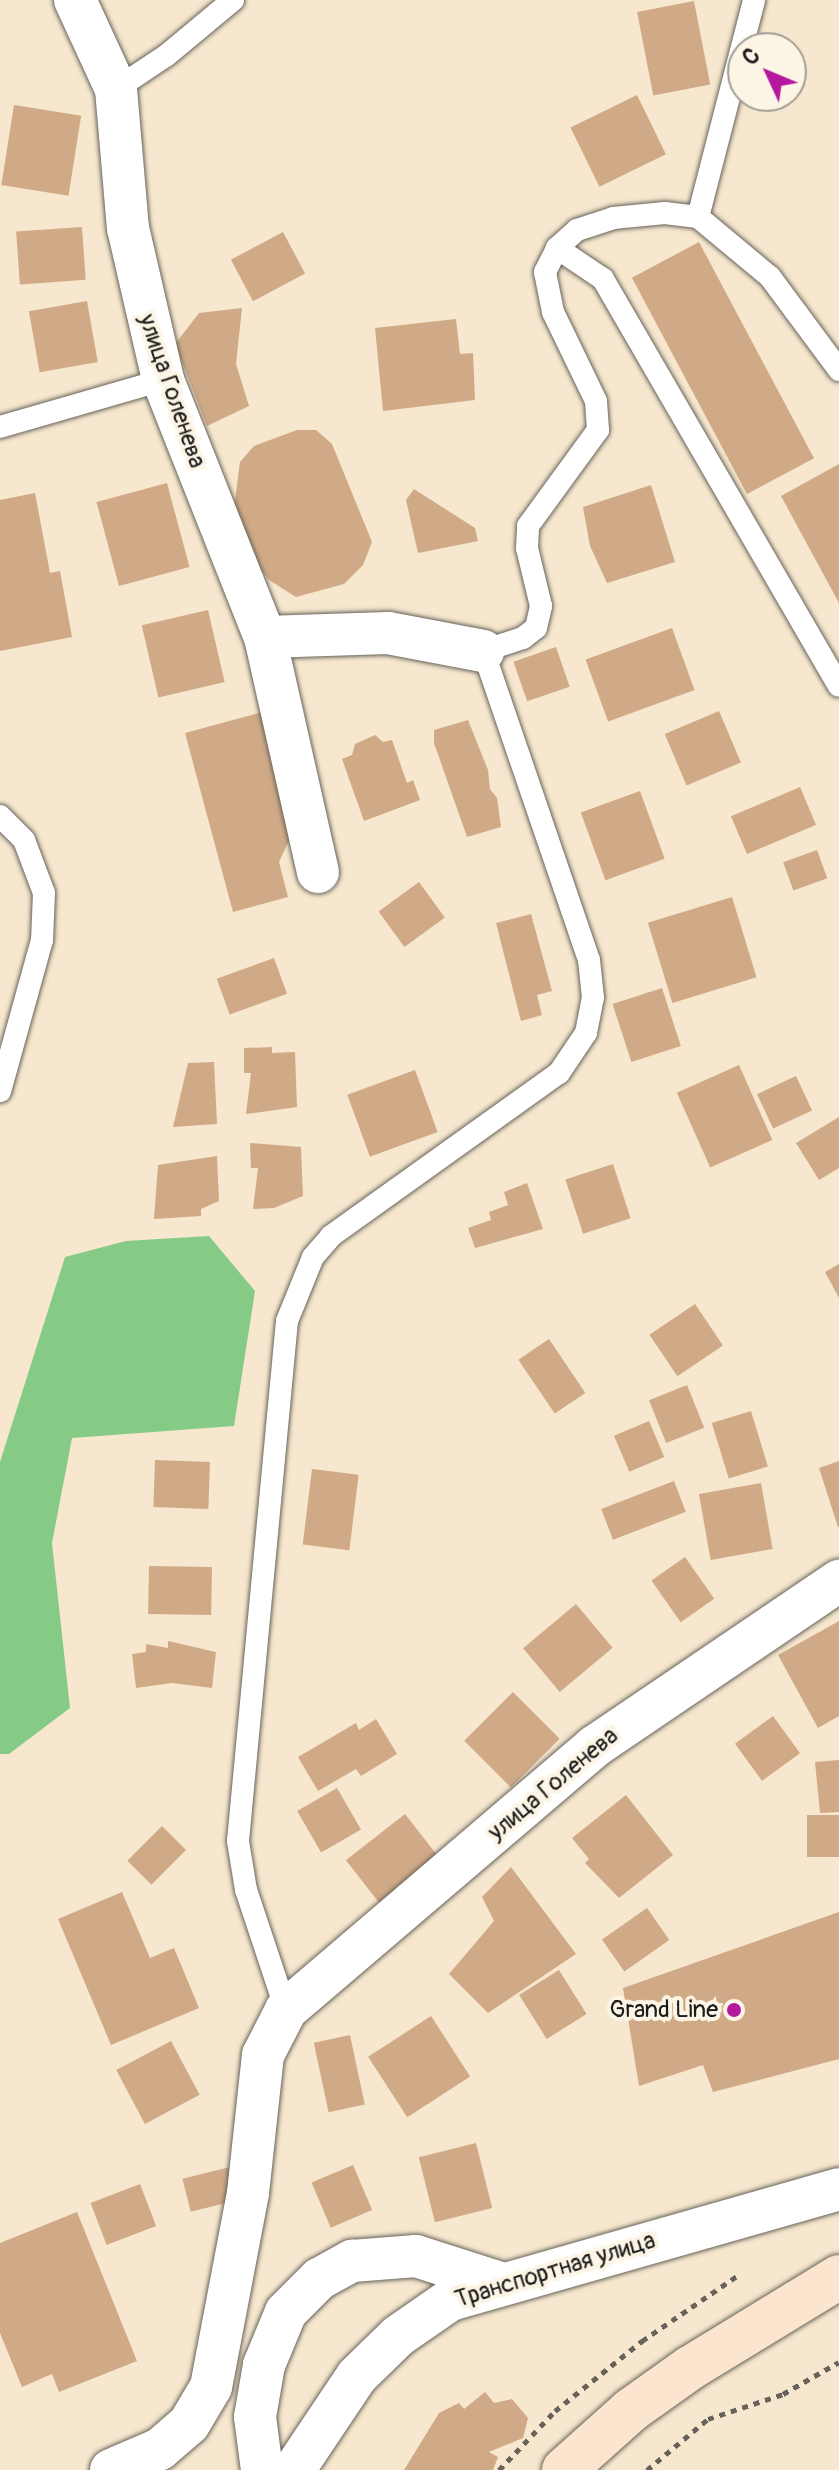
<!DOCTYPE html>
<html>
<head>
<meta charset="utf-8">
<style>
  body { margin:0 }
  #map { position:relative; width:839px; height:2470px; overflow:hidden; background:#f6e7ce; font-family:Pangolin,sans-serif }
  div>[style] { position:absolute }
  .green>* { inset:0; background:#85cb86 }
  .building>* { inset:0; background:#d0aa87; transform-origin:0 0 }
  .path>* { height:5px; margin-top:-2.5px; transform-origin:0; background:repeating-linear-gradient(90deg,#68635a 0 6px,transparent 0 12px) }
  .roads { filter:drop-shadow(0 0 2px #68635a) drop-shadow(0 0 2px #68635a) }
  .lane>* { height:22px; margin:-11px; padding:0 11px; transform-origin:11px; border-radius:11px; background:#fff }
  .street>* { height:42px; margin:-21px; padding:0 21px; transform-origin:21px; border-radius:21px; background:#fff }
  .secondary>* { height:44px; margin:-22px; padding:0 22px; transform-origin:22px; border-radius:22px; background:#fce5cf }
  .dots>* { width:22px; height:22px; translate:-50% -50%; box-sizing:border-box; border:4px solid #fcf5e5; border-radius:50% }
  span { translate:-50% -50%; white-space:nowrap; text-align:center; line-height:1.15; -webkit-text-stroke:8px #fcf5e5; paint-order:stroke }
  .street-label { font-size:24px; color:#1c1c1c }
  .poi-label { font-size:24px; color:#1c1c1c }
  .right { translate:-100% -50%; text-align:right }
  .north { position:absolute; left:727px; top:32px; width:80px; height:80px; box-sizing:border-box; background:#fcf5e5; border:2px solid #a29e95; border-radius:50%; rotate:314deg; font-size:22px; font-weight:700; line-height:32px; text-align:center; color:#1c1c1c }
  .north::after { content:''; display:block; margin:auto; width:28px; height:36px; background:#b5179e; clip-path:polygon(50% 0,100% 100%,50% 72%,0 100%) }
</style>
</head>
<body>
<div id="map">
  <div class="green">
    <i style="clip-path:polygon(209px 1236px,255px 1291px,234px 1426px,72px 1438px,52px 1543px,70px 1708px,9px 1754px,0 1754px,0 1462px,65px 1257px,126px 1241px)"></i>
  </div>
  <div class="building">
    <i style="left:694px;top:1px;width:85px;height:58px;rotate:79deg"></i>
    <i style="left:637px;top:95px;width:66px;height:74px;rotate:64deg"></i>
    <i style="left:14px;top:105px;width:68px;height:81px;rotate:9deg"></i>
    <i style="left:82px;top:227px;width:53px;height:66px;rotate:86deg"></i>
    <i style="left:283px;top:232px;width:47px;height:59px;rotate:62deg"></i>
    <i style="left:699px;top:242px;width:245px;height:76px;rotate:62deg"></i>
    <i style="left:87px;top:301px;width:62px;height:59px;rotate:80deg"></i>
    <i style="clip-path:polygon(242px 308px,236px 364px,249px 406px,207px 426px,175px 344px,199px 313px)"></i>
    <i style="clip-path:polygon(456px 319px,460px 354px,473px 353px,475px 400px,383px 411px,375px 328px)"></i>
    <i style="clip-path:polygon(297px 430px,316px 430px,332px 444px,372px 542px,363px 565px,344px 584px,296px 597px,269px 580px,254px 561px,234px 508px,240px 462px,254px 446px)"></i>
    <i style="clip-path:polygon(839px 464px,839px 603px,781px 496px)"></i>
    <i style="left:167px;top:483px;width:87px;height:73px;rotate:75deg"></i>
    <i style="clip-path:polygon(651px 485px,675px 562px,607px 583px,590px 546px,583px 507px)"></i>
    <i style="clip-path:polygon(414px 489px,475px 528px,478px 541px,418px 553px,406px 500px)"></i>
    <i style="clip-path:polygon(35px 493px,50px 573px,60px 571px,72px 637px,0 651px,0 500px)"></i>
    <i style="left:208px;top:610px;width:74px;height:68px;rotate:77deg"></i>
    <i style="left:672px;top:628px;width:66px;height:92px;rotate:70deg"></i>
    <i style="left:556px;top:647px;width:42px;height:45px;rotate:71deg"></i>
    <i style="clip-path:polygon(270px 710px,299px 819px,279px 862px,288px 897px,233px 912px,185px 733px)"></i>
    <i style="left:719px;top:711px;width:56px;height:59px;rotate:67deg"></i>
    <i style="clip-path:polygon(468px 720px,488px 770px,490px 789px,497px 798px,501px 827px,467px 837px,434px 743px,434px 730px)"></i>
    <i style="clip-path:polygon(375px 735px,383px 742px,392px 740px,407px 783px,413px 780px,420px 800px,364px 821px,342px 759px,352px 755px,355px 744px)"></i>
    <i style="left:800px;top:787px;width:41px;height:75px;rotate:67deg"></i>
    <i style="left:640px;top:791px;width:72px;height:63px;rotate:70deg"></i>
    <i style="left:817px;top:850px;width:30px;height:36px;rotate:70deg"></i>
    <i style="left:419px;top:882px;width:44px;height:50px;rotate:54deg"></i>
    <i style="left:732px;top:897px;width:84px;height:88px;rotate:73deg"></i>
    <i style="clip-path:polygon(531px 914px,552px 991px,537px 995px,542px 1015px,521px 1021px,496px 923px)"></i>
    <i style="left:274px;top:958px;width:38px;height:61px;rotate:70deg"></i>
    <i style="left:662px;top:988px;width:61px;height:52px;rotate:72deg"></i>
    <i style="clip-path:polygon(272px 1047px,272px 1053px,295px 1052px,297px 1107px,246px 1114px,251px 1073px,244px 1073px,244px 1048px)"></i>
    <i style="clip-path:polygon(214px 1062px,217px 1124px,173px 1127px,188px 1063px)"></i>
    <i style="left:739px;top:1065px;width:82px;height:68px;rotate:66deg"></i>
    <i style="left:415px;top:1070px;width:66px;height:72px;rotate:70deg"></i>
    <i style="left:796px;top:1076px;width:38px;height:43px;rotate:65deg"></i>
    <i style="clip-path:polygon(839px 1117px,839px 1168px,819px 1180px,796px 1143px)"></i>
    <i style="clip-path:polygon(250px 1143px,301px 1147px,303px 1196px,274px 1208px,253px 1209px,258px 1168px,251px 1168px)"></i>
    <i style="clip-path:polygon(217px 1156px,219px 1201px,201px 1209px,201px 1216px,154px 1219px,158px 1165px)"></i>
    <i style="left:613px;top:1164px;width:57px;height:50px;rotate:72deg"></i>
    <i style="clip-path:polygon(527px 1183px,543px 1229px,475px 1248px,468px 1228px,491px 1220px,489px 1212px,508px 1205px,504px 1192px)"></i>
    <i style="clip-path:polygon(839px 1264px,839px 1298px,825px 1272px)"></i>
    <i style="left:695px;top:1304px;width:50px;height:55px;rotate:56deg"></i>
    <i style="left:549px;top:1339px;width:65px;height:37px;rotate:56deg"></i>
    <i style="left:687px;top:1385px;width:46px;height:41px;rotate:68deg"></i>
    <i style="left:751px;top:1411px;width:58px;height:41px;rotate:73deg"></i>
    <i style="left:649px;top:1421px;width:39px;height:38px;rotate:67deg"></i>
    <i style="left:155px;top:1460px;width:55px;height:47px;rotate:2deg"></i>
    <i style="clip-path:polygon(839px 1461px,839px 1527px,838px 1527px,819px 1468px)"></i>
    <i style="left:312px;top:1469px;width:47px;height:76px;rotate:7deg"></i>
    <i style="left:674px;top:1481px;width:33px;height:78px;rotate:69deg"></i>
    <i style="left:761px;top:1483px;width:67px;height:63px;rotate:80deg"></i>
    <i style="left:685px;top:1557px;width:51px;height:41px;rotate:55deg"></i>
    <i style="left:149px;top:1566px;width:63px;height:48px;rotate:1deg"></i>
    <i style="left:576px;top:1604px;width:57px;height:69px;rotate:50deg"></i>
    <i style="clip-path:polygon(839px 1621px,839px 1716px,818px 1728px,778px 1655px)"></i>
    <i style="clip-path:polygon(168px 1641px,216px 1652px,212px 1688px,172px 1683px,136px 1688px,132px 1654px,146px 1652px,146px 1644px,168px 1648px)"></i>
    <i style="left:513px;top:1692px;width:66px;height:69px;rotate:45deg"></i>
    <i style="left:773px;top:1716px;width:46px;height:47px;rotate:54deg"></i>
    <i style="clip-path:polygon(376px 1719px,397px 1754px,361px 1776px,356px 1769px,318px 1791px,298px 1757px,356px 1723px,359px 1730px)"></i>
    <i style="clip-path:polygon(839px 1760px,839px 1812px,820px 1813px,815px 1762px)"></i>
    <i style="left:337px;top:1788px;width:48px;height:46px;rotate:60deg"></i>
    <i style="clip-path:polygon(626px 1795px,673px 1855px,619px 1898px,585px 1863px,589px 1859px,572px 1838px)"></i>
    <i style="left:405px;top:1814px;width:56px;height:75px;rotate:52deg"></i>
    <i style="left:839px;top:1815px;width:42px;height:32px;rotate:90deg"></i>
    <i style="left:162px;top:1826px;width:34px;height:49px;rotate:45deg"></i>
    <i style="clip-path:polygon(511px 1867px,576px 1954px,488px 2013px,449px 1974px,494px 1921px,482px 1897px)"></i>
    <i style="clip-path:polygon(122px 1892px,150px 1958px,174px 1948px,199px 2008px,111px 2045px,58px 1919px)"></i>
    <i style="left:647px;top:1908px;width:39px;height:55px;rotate:55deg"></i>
    <i style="clip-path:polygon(839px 1912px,839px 2059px,713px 2092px,703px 2065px,639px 2086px,623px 1988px)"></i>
    <i style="left:559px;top:1970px;width:52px;height:47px;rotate:58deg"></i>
    <i style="left:431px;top:2016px;width:72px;height:75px;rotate:57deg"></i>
    <i style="left:350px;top:2035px;width:71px;height:37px;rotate:78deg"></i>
    <i style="left:171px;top:2041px;width:61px;height:62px;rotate:62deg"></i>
    <i style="left:476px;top:2143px;width:67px;height:59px;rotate:76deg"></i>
    <i style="left:353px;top:2165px;width:49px;height:45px;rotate:67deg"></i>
    <i style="left:230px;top:2167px;width:34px;height:49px;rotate:76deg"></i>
    <i style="left:140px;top:2184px;width:45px;height:53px;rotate:69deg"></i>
    <i style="clip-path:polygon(77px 2212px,137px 2361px,59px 2392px,52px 2374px,22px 2387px,0 2333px,0 2243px)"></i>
    <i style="clip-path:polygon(485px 2392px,494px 2403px,512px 2399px,528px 2418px,523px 2438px,489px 2452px,498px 2457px,493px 2470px,404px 2470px,439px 2413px,459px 2403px,464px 2409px)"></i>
  </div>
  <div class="path">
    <i style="left:499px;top:2470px;width:81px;rotate:-46.5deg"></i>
    <i style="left:555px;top:2411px;width:112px;rotate:-38.8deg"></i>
    <i style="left:642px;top:2341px;width:115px;rotate:-34.4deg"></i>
    <i style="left:647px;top:2470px;width:80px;rotate:-39.9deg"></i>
    <i style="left:708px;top:2419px;width:79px;rotate:-18.4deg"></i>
    <i style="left:783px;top:2394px;width:64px;rotate:-29.7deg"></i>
  </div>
  <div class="roads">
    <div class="lane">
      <i style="left:116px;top:89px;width:61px;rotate:-33.7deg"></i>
      <i style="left:167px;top:55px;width:86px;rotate:-39.8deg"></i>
      <i style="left:698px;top:217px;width:224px;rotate:-75.5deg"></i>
      <i style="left:557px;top:248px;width:55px;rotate:34deg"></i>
      <i style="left:603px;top:279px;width:470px;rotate:59.9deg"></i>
      <i style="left:0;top:427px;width:170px;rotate:-16.1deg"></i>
      <i style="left:0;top:816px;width:34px;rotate:45deg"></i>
      <i style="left:24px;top:840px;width:57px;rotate:69.3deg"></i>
      <i style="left:44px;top:893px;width:47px;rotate:92.4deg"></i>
      <i style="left:42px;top:940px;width:157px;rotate:105.5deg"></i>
      <i style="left:286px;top:2010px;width:126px;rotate:-108.4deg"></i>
      <i style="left:246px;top:1890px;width:50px;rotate:-99.3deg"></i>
      <i style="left:238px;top:1841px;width:522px;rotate:-84.62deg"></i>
      <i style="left:287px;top:1321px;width:69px;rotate:-67.9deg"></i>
      <i style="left:313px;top:1257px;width:28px;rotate:-49deg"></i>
      <i style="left:331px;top:1236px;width:280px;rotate:-35.6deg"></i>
      <i style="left:559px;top:1073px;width:48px;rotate:-56deg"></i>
      <i style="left:586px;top:1033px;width:36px;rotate:-79deg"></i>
      <i style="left:593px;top:998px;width:38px;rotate:-96deg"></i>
      <i style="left:589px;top:960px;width:327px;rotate:-108.9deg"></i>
      <i style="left:483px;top:651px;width:42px;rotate:-18deg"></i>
      <i style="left:523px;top:638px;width:16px;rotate:-38deg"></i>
      <i style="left:536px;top:628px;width:23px;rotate:-77deg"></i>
      <i style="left:541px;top:606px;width:60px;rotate:-103.6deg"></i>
      <i style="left:527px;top:548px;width:22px;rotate:-87deg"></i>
      <i style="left:528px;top:526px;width:119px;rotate:-53.9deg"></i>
      <i style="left:598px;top:430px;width:29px;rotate:-94deg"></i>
      <i style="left:596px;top:401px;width:99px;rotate:-115.8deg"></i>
      <i style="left:553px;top:312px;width:41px;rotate:-101.3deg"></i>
      <i style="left:545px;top:272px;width:27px;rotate:-63deg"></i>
      <i style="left:557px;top:248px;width:27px;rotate:-42deg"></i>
      <i style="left:577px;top:230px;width:38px;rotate:-18deg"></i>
      <i style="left:613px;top:218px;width:52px;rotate:-5.5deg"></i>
      <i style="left:665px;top:213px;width:33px;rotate:7deg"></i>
      <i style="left:698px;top:217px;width:94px;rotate:39.8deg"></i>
      <i style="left:770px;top:277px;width:116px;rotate:53.4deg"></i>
    </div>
    <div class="street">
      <i style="left:75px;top:0;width:98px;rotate:65.3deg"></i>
      <i style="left:116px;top:89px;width:140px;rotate:85.1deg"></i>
      <i style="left:128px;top:228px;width:156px;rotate:77deg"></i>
      <i style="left:163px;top:380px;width:277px;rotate:68.4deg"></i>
      <i style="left:265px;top:637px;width:241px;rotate:77.3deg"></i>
      <i style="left:265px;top:637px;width:123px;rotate:-1.9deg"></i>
      <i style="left:388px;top:633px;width:97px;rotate:10.7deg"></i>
      <i style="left:111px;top:2470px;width:53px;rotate:-23.2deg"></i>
      <i style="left:160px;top:2449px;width:38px;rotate:-41deg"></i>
      <i style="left:189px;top:2424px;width:43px;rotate:-59.3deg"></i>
      <i style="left:211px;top:2387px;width:197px;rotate:-79.2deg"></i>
      <i style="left:248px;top:2193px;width:139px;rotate:-83.8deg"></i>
      <i style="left:263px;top:2055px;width:51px;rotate:-62.9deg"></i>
      <i style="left:286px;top:2010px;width:406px;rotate:-40.5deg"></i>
      <i style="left:595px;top:1746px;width:295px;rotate:-34.1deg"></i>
      <i style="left:262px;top:2470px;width:53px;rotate:-97.5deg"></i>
      <i style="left:255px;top:2417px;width:53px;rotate:-80.2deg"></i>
      <i style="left:264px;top:2365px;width:57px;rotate:-67.5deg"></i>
      <i style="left:286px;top:2312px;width:47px;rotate:-45deg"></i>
      <i style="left:319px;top:2279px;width:38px;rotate:-29deg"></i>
      <i style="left:352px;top:2261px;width:64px;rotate:-4.5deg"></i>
      <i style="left:416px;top:2256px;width:91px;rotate:17.8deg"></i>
      <i style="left:294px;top:2470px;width:113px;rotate:-56.2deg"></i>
      <i style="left:357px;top:2376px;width:57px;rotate:-44.3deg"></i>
      <i style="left:398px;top:2336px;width:63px;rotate:-34.7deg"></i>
      <i style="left:450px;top:2300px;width:405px;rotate:-15.9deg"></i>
    </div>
    <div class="secondary">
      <i style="left:564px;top:2470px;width:90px;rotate:-41.8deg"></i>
      <i style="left:631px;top:2410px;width:72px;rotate:-35.4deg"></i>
      <i style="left:690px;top:2368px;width:175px;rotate:-31.4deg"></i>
    </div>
  </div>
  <div class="dots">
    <i style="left:734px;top:2010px;background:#b5179e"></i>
  </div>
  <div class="street-label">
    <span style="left:172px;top:391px;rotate:71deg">улица Голенева</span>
    <span style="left:553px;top:1784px;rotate:-40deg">улица Голенева</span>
    <span style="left:555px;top:2270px;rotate:-17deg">Транспортная улица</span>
  </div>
  <div class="poi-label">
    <span class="right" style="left:718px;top:2010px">Grand Line</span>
  </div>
  <div class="north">С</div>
</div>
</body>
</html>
